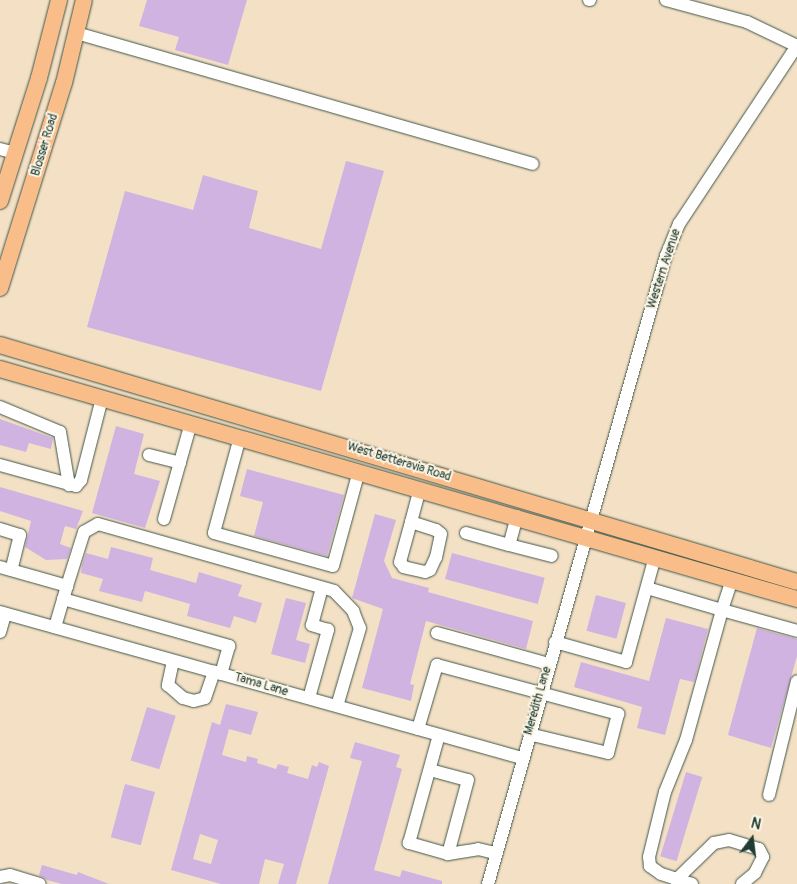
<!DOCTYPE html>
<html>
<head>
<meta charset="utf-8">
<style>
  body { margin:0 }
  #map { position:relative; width:797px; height:884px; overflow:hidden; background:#f4e1c5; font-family:Pangolin,sans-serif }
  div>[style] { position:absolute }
  .building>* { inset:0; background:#d0b3e1; transform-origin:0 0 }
  .roads { filter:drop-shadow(0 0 1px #3f564a) drop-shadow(0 0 1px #3f564a) }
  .minor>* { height:12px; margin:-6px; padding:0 6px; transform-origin:6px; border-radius:6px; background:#fff }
  .major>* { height:16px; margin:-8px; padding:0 8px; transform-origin:8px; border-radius:8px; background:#f8bd88 }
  span { translate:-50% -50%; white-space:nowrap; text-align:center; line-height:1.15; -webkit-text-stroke:4px #fcf5e5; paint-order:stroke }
  .street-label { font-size:12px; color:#1f3d34 }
  .north { position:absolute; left:727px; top:814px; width:50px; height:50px; -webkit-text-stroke:4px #fcf5e5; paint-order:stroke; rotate:15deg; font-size:14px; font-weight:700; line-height:20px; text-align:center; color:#1f3d34 }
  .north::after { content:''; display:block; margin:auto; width:18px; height:22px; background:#1f3d34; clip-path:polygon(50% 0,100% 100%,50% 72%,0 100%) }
</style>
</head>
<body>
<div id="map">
  <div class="building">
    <i style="clip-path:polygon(147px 0,247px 0,228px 65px,175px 50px,179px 37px,139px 26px)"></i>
    <i style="clip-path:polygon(346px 161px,384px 171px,321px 391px,87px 327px,125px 191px,193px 210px,203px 175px,258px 191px,249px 228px,321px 249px)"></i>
    <i style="clip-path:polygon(0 419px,53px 438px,51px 449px,29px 443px,26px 452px,0 445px)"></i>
    <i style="clip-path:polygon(116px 426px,144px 434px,134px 474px,160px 481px,145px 528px,92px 513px)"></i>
    <i style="clip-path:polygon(247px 469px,344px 495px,327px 556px,254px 536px,263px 502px,240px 496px)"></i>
    <i style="clip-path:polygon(0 487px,83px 511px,76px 529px,65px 526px,60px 544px,71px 548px,67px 559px,46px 560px,25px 547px,31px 521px,0 511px)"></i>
    <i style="clip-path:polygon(375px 514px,396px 520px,384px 561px,392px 578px,429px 588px,428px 592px,533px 621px,526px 649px,426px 621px,410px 684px,414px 685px,411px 701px,362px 688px,383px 609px,352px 598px)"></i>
    <i style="clip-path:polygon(111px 547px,153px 558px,150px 570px,196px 583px,199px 572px,242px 585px,238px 596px,262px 603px,256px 623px,234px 616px,230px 628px,187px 616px,190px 604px,145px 591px,142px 602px,99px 591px,103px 579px,81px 573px,82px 565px,86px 553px,108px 559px)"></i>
    <i style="left:452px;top:553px;width:96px;height:27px;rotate:15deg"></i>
    <i style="left:596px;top:595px;width:31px;height:37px;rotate:15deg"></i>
    <i style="clip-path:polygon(286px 598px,306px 603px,296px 640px,310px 644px,305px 663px,271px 654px)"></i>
    <i style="clip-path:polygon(666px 618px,708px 629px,694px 682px,680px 679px,665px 735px,637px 728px,642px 707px,574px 687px,581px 662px,649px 681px)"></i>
    <i style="clip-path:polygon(757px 628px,797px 639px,797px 656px,771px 748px,728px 735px)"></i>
    <i style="clip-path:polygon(evenodd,226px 704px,258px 712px,251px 735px,229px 729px,222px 755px,246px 762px,247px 756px,258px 759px,257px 763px,276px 769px,278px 764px,289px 767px,287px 773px,308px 779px,312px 765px,317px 767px,319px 762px,329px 766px,296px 884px,278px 884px,284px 864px,265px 859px,259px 884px,221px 884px,171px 870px,212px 722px,220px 725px,226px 704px,200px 834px,218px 840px,211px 864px,193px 859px,200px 834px)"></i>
    <i style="left:147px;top:707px;width:30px;height:56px;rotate:17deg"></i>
    <i style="clip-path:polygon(355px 742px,400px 755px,396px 767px,402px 769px,374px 870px,400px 877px,402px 870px,442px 881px,442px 884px,328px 884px,362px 761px,350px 758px)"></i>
    <i style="left:686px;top:772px;width:17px;height:88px;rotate:17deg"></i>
    <i style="left:125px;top:784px;width:31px;height:55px;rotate:15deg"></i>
    <i style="clip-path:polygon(42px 865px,77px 875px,78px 872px,109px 884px,62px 884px,47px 880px,39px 875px)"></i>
  </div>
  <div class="roads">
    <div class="minor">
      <i style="left:589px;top:0;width:1px"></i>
      <i style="left:666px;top:0;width:84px;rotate:15.2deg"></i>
      <i style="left:747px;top:22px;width:55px;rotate:25.6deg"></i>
      <i style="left:76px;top:33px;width:475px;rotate:16deg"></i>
      <i style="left:0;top:149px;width:16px;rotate:15deg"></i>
      <i style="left:0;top:407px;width:65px;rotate:22.6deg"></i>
      <i style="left:60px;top:432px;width:54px;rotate:80.4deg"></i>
      <i style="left:240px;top:437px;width:99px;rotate:105.2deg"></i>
      <i style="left:214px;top:533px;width:123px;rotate:15.5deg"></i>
      <i style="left:333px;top:566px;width:98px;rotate:-74.7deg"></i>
      <i style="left:149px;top:455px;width:32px;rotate:14deg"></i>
      <i style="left:0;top:465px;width:79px;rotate:15.4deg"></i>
      <i style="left:76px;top:486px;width:8px;rotate:-50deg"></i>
      <i style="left:81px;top:480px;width:85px;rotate:-75.6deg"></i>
      <i style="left:517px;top:516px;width:30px;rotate:105deg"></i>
      <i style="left:509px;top:545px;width:44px;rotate:14.3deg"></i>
      <i style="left:164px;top:519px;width:100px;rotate:-74.3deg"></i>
      <i style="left:411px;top:522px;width:26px;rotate:18deg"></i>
      <i style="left:436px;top:530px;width:6px;rotate:39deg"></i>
      <i style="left:441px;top:534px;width:24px;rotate:102deg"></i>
      <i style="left:436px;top:557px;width:14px;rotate:115deg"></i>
      <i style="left:430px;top:570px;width:5px;rotate:158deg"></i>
      <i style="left:425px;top:572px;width:22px;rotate:-167deg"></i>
      <i style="left:404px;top:567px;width:6px;rotate:-129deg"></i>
      <i style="left:400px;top:562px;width:41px;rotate:-74.6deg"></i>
      <i style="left:411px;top:522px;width:34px;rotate:-75deg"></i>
      <i style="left:0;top:529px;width:21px;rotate:17deg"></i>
      <i style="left:20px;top:535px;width:36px;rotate:104deg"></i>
      <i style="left:466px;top:533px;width:45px;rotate:15.6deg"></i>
      <i style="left:0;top:567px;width:70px;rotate:15.8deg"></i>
      <i style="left:67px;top:586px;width:43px;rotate:106.3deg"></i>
      <i style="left:67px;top:586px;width:57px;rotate:-72.5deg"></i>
      <i style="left:84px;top:532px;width:16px;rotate:-30deg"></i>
      <i style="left:98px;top:524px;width:245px;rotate:15.8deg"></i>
      <i style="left:334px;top:591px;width:28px;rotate:46deg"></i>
      <i style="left:353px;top:611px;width:18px;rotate:68deg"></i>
      <i style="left:360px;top:628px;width:81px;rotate:106.4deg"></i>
      <i style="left:647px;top:588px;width:78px;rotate:16.3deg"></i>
      <i style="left:722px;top:610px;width:32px;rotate:-72deg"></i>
      <i style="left:63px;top:599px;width:173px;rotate:15.8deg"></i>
      <i style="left:229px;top:646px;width:29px;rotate:106deg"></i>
      <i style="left:0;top:612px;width:542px;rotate:15.63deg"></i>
      <i style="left:0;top:632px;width:19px;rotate:-74deg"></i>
      <i style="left:437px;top:633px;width:116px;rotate:15.5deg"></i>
      <i style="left:555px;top:642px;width:74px;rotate:15.7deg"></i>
      <i style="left:626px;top:662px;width:109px;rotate:-74.6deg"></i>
      <i style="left:173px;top:661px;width:25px;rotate:102deg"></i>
      <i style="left:168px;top:685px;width:20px;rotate:41deg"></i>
      <i style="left:183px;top:698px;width:11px;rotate:15deg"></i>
      <i style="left:194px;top:701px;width:11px;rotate:-15deg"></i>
      <i style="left:205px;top:698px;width:28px;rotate:-71deg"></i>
      <i style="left:309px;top:698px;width:71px;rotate:-74.4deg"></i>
      <i style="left:328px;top:630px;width:17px;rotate:-163deg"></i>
      <i style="left:312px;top:625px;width:38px;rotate:-75deg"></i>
      <i style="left:418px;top:729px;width:67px;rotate:-73.5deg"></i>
      <i style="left:437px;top:665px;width:188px;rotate:15.1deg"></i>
      <i style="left:618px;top:714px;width:40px;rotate:104.4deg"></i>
      <i style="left:608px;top:753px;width:81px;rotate:-166.5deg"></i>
      <i style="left:430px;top:770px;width:39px;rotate:15deg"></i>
      <i style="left:468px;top:780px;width:77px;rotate:105.1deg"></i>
      <i style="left:448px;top:854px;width:41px;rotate:-164.2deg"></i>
      <i style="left:409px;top:843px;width:112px;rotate:-74.5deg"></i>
      <i style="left:769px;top:795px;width:117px;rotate:-76.2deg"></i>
      <i style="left:448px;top:854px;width:30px;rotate:-9deg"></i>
      <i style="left:478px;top:849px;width:18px;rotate:13deg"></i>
      <i style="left:0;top:877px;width:10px;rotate:-11deg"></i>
      <i style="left:10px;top:875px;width:31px;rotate:17deg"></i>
      <i style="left:676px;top:880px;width:53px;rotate:-44.2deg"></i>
      <i style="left:714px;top:843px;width:15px;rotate:-11deg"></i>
      <i style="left:729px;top:840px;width:31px;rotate:17deg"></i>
      <i style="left:759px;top:849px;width:9px;rotate:63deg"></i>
      <i style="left:763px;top:857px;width:18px;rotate:117deg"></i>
      <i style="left:755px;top:873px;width:17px;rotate:140deg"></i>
      <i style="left:488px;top:884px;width:653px;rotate:-74.18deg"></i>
      <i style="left:666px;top:256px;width:35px;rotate:-68deg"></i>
      <i style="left:679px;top:224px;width:214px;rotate:-56.5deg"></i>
      <i style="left:692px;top:884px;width:33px;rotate:-162deg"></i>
      <i style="left:661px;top:874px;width:14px;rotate:-144deg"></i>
      <i style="left:650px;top:866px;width:9px;rotate:-96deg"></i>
      <i style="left:649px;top:857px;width:67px;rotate:-76.2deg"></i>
      <i style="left:665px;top:792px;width:56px;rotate:-68deg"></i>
      <i style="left:686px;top:740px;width:135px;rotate:-74.5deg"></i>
      <i style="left:722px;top:610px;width:78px;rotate:15.6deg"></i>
    </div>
    <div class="major">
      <i style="left:0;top:201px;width:129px;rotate:-72.4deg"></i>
      <i style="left:39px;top:78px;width:81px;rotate:-75.6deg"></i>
      <i style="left:0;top:288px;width:215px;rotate:-72.7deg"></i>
      <i style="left:64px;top:83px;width:85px;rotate:-76.5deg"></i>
      <i style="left:0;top:345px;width:831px;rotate:16.56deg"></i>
      <i style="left:0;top:369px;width:830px;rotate:16.1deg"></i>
    </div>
  </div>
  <div class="street-label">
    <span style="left:45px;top:145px;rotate:-73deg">Blosser Road</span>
    <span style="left:664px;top:269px;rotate:-72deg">Western Avenue</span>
    <span style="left:399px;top:462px;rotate:17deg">West Betteravia Road</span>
    <span style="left:261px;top:685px;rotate:16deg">Tama Lane</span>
    <span style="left:538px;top:701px;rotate:-74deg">Meredith Lane</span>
  </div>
  <div class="north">N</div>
</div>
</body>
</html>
